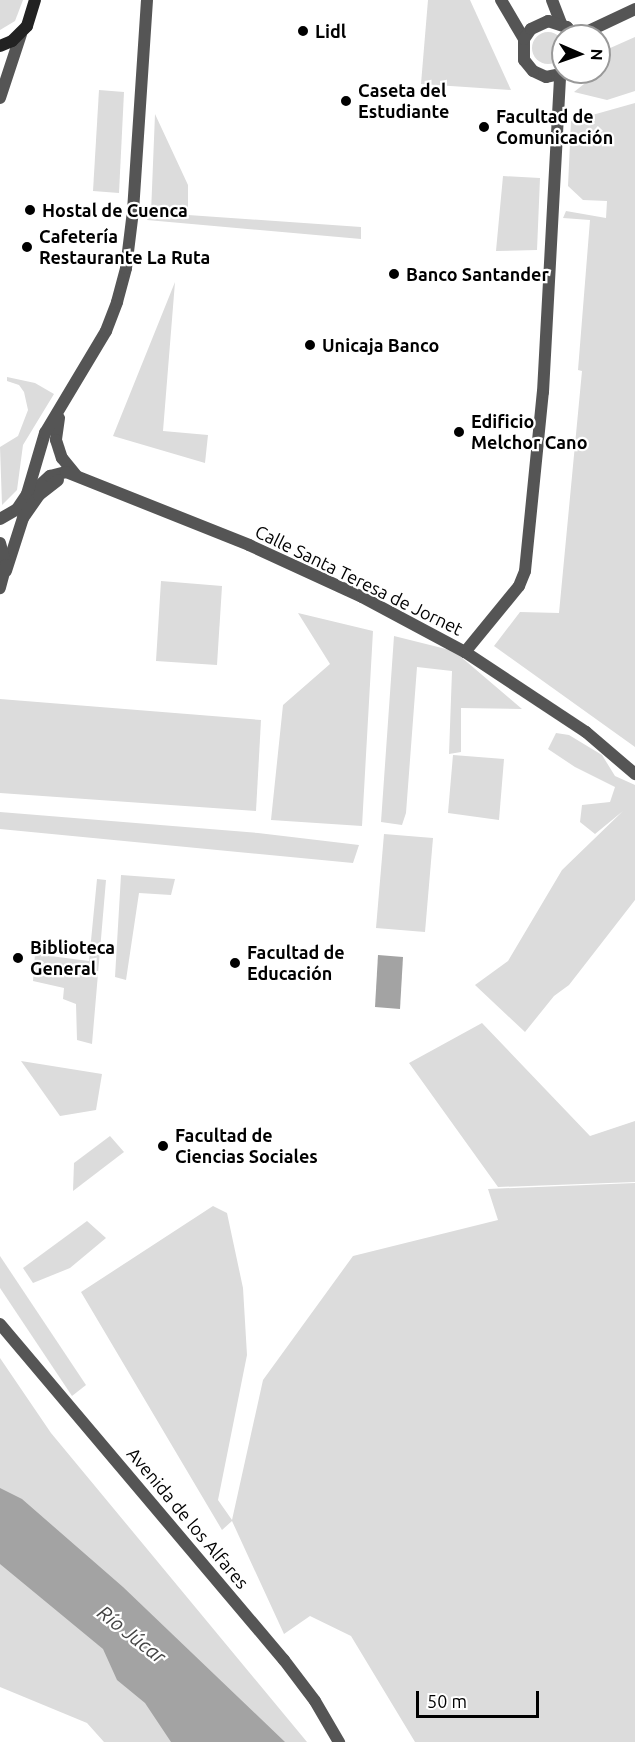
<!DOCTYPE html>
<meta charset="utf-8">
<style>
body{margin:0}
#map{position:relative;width:635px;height:1742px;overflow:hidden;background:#fff;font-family:Ubuntu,sans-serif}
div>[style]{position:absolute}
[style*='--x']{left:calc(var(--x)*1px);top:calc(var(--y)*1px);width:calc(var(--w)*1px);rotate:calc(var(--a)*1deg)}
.green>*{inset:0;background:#dcdcdc}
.round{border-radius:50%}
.water>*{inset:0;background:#a3a3a3}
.minor>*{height:12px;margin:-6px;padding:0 6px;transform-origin:6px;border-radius:6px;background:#555}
.tertiary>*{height:12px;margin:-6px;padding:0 6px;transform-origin:6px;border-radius:6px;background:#555}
.secondary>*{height:12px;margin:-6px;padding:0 6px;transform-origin:6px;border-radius:6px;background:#222}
.dots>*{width:16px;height:16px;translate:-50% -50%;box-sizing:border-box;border:3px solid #fff;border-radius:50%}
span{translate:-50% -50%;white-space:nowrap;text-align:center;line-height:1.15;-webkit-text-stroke:4.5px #fff;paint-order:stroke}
.poi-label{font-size:18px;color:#000;font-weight:700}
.left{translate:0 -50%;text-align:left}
.street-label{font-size:18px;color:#000}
.water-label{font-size:20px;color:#444;font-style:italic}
.north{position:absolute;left:551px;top:24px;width:60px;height:60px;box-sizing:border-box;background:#fff;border:2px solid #999;border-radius:50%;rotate:92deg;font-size:16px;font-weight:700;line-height:24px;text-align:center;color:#000}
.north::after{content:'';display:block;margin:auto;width:21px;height:27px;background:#000;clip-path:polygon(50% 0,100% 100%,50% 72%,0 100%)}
.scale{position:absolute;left:416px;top:1691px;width:123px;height:27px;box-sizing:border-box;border:3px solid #000;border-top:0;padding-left:8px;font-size:18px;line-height:21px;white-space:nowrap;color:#000;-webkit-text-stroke:4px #fff;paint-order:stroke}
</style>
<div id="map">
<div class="green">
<i style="clip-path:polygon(0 0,23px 0,15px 21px,0 30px)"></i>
<i style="clip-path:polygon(428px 0,470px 0,511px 90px,421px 84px)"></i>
<i class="round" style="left:532px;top:32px;width:32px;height:32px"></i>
<i style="clip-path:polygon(635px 37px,635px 91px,607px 100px,574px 92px,599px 72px,599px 53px)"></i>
<i style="clip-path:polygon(99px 90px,124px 92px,119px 193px,93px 191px)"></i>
<i style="clip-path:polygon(635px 103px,635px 747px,494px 646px,520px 612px,559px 613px,582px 371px,578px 370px,590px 220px,563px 218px,566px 211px,606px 218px,607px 201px,583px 200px,568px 186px,571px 121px)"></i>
<i style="clip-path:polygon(155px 114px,188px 185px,188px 215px,361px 227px,361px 239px,147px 220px,151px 213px)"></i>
<i style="clip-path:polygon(503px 176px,540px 178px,537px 250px,496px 251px)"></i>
<i style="clip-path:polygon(175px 282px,163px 431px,208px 435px,205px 463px,113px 436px)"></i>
<i style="clip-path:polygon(7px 377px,35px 383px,54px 394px,23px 445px,17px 490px,2px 505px,0 447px,18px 436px,28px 410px,24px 392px,19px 385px,7px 381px)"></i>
<i style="clip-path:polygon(161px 581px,222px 586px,217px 665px,156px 661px)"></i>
<i style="clip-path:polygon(298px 613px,373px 631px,362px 826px,271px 820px,283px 705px,330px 664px)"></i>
<i style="clip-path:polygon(394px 636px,454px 651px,522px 709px,461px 708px,461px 752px,449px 754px,452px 671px,417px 667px,406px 813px,402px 825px,381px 822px)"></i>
<i style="clip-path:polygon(0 699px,261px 720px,256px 811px,0 793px)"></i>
<i style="clip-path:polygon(556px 733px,569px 735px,602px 755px,615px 776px,635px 785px,635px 900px,569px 985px,554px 996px,525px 1032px,475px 985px,508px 961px,562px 870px,623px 811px,595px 834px,580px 822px,582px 805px,610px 802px,615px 787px,575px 767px,548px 749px)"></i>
<i style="clip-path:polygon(453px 755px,504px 759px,499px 820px,448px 813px)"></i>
<i style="clip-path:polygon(0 812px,258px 833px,359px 845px,353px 863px,0 829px)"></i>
<i style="clip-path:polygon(384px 834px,433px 838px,425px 932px,376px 928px)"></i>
<i style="clip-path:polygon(121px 875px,175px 879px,171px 895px,139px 893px,126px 980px,115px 977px)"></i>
<i style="clip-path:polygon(97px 879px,106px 880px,92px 1044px,77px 1040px,76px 1004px,63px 999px,64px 988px,33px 981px,35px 954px,89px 961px)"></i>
<i style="clip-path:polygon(482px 1023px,590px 1136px,635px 1121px,635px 1182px,498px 1187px,409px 1063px)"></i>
<i style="clip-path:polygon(21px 1061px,102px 1074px,96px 1110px,60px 1116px)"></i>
<i style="clip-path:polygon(110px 1136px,124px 1152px,73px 1191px,74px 1163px)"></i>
<i style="clip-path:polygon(635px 1183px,635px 1742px,415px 1742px,351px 1636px,310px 1616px,284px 1634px,232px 1521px,222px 1530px,81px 1292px,213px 1206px,227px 1213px,243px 1288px,247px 1355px,218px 1500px,232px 1520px,263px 1380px,353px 1256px,498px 1220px,488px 1189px)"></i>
<i style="clip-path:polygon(87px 1221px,106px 1238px,70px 1268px,33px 1283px,23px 1268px)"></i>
<i style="clip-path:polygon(0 1256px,86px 1385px,72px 1396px,0 1288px)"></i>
<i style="clip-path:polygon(0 1358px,51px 1433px,307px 1742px,104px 1742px,87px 1723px,0 1687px)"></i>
</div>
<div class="water">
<i style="clip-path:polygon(378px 955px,403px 957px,400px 1009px,375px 1007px)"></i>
<i style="clip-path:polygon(0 1488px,22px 1499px,123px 1587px,285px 1742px,171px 1742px,145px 1703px,117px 1680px,103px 1649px,0 1564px)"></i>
</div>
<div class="minor">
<i style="--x:501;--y:0;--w:45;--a:59.5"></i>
<i style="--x:552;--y:0;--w:26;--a:69"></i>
<i style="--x:578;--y:36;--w:63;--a:-25.3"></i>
<i style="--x:565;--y:73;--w:19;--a:168"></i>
<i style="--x:546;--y:77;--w:14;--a:-155"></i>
<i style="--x:533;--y:71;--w:14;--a:-129"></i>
<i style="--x:524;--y:60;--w:21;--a:-90"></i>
<i style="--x:524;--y:39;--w:12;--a:-55"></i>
<i style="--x:531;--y:29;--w:19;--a:-25"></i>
<i style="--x:548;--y:21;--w:20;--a:18"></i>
<i style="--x:567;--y:27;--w:11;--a:52"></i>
<i style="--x:59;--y:418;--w:22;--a:98"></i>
<i style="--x:56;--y:440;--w:19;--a:72"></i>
<i style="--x:62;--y:458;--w:22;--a:51"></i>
<i style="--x:25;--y:499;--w:34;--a:-43"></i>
<i style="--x:50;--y:476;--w:16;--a:-14"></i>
<i style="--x:66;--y:472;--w:197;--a:21.7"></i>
<i style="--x:249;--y:545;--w:124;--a:24.7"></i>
<i style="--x:362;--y:597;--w:117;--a:28.1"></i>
<i style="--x:465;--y:652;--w:145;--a:33.5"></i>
<i style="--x:586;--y:732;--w:65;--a:40.6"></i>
<i style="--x:0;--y:519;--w:20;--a:-30"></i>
<i style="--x:17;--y:509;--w:18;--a:-56"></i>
<i style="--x:27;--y:494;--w:64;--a:-73.6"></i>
<i style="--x:45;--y:433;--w:119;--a:-59.1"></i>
<i style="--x:106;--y:331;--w:31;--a:-69"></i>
<i style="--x:117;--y:302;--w:35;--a:-75"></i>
<i style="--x:126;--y:268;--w:57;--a:-83"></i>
<i style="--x:133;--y:211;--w:211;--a:-86.2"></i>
<i style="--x:6;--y:571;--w:56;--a:-72.2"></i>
<i style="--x:23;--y:518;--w:28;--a:-55"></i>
<i style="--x:39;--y:495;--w:24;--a:-38"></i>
<i style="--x:465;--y:652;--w:85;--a:-50.7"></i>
<i style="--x:519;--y:586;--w:16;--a:-68"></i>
<i style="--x:525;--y:571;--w:180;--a:-84.3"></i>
<i style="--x:543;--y:392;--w:317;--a:-86.9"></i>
</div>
<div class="tertiary">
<i style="--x:0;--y:98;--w:67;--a:-71.8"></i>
<i style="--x:0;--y:543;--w:23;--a:75"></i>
<i style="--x:6;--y:565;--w:24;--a:105"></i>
<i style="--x:0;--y:1324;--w:440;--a:49.8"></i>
<i style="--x:284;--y:1660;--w:51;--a:52.9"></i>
<i style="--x:315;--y:1701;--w:48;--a:59.7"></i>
</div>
<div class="secondary">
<i style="--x:0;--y:46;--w:13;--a:-23"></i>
<i style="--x:12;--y:41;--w:21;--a:-45"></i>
<i style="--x:27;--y:26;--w:27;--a:-73"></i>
</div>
<div class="dots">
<i style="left:303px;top:31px;background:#000"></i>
<i style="left:346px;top:101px;background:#000"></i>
<i style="left:484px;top:127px;background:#000"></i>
<i style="left:30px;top:210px;background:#000"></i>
<i style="left:27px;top:247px;background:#000"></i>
<i style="left:394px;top:274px;background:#000"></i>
<i style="left:310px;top:345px;background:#000"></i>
<i style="left:459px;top:432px;background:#000"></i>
<i style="left:18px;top:958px;background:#000"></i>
<i style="left:235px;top:963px;background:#000"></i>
<i style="left:163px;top:1146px;background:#000"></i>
</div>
<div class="poi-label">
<span class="left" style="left:315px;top:31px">Lidl</span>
<span class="left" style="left:358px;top:101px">Caseta del<br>Estudiante</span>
<span class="left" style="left:496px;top:127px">Facultad de<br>Comunicación</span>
<span class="left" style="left:42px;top:210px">Hostal de Cuenca</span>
<span class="left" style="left:39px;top:247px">Cafetería<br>Restaurante La Ruta</span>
<span class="left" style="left:406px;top:274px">Banco Santander</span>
<span class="left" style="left:322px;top:345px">Unicaja Banco</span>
<span class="left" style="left:471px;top:432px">Edificio<br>Melchor Cano</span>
<span class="left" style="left:30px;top:958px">Biblioteca<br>General</span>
<span class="left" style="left:247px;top:963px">Facultad de<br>Educación</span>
<span class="left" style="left:175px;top:1146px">Facultad de<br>Ciencias Sociales</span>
</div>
<div class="street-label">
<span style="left:359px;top:580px;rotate:26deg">Calle Santa Teresa de Jornet</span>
<span style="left:188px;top:1518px;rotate:50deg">Avenida de los Alfares</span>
</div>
<div class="water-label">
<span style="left:132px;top:1634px;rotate:38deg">Río Júcar</span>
</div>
<div class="north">N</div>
<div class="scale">50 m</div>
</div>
